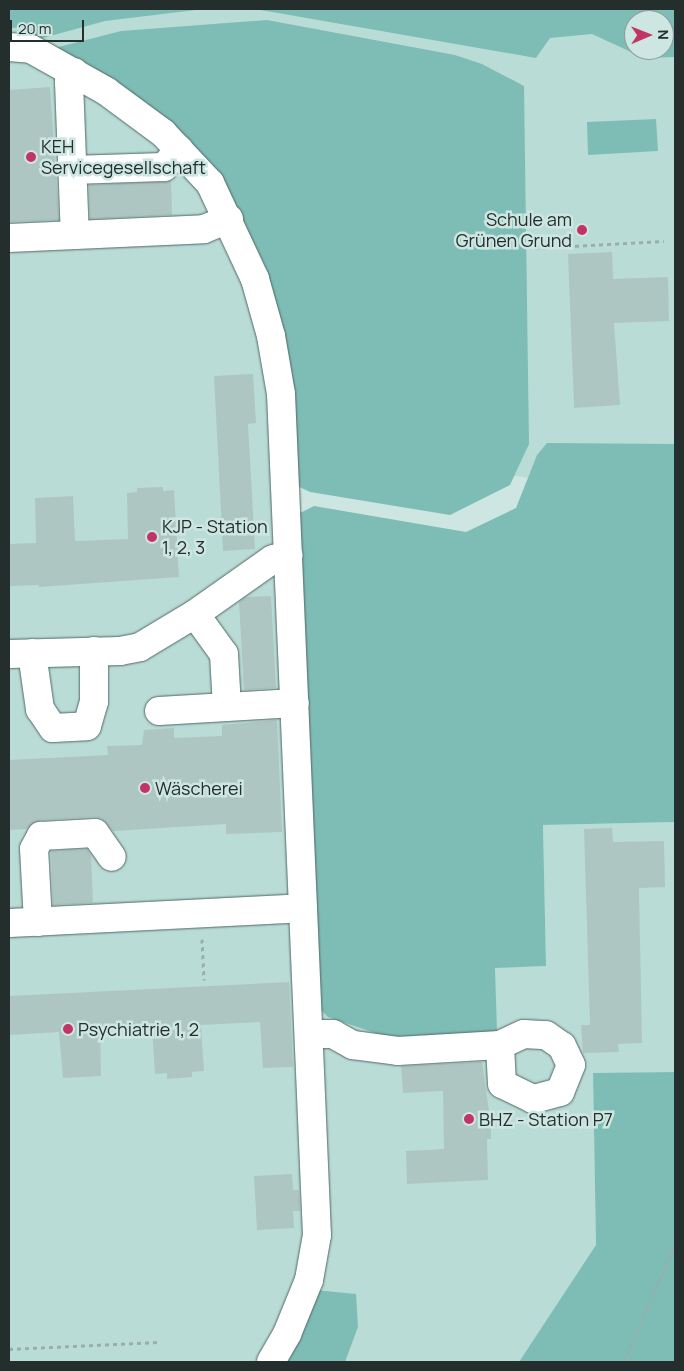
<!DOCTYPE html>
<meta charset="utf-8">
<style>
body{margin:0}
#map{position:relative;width:684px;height:1371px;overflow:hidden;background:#cde6e2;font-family:Manrope,sans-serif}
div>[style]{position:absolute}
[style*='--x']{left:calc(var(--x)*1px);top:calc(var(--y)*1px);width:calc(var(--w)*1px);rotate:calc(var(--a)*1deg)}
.built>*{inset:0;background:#badcd7}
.green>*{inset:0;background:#7ebdb5}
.building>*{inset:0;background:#aec6c2}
.path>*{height:3px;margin-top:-1.5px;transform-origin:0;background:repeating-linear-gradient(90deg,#99aeaa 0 4px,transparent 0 8px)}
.roads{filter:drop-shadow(0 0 1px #526865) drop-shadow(0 0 1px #526865)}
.minor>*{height:28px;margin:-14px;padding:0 14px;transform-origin:14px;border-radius:14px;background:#fff}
.dots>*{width:14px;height:14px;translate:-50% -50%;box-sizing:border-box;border:2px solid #cde6e2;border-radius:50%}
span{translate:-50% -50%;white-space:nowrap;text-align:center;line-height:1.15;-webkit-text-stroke:5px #cde6e2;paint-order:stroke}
.poi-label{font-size:18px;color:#242e2c}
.left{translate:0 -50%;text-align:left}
.right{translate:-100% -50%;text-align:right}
.frame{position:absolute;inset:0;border:10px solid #242e2c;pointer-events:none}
.north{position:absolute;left:624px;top:10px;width:50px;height:50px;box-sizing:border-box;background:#cde6e2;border:1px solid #899c99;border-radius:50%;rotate:89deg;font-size:14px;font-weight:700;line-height:20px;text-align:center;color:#242e2c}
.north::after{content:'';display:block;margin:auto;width:18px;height:22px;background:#c13463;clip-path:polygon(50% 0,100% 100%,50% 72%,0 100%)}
.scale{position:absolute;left:10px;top:20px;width:74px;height:22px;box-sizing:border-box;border:2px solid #242e2c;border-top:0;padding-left:6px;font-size:15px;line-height:18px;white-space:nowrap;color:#242e2c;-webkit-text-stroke:4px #cde6e2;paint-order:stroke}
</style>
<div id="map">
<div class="built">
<i style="clip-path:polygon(evenodd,9px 9px,675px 9px,675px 511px,648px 492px,464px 470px,238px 210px,267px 270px,278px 325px,318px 973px,546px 966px,543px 825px,675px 822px,675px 1072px,593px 1074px,596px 1245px,587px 1362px,9px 1362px,9px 9px,634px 20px,664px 20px,664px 50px,634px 50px,634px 20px)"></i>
</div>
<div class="green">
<i style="clip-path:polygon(9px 9px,204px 9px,105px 21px,32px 41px,9px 38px,38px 27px,9px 28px)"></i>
<i style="clip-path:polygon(evenodd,255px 9px,675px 9px,675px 57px,644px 58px,592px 34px,550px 38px,536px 58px,255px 9px,634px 20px,664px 20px,664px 50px,634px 50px,634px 20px)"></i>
<i style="clip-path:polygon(267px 20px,455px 55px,482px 64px,524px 86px,529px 444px,510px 485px,450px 515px,310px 492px,293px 484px,278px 325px,267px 270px,238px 210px,43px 51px,121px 31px)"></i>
<i style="clip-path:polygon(656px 119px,658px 151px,588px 155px,587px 122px)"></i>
<i style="clip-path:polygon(547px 443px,675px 444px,675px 822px,543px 825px,546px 966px,495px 968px,497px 1032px,387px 1037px,328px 1017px,319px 1008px,294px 516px,314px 506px,466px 532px,516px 508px,537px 455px)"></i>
<i style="clip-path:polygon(675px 1072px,675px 1362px,519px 1362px,596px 1245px,593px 1073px)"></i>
<i style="clip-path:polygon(315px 1290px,356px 1294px,358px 1327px,345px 1362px,283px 1362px)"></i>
</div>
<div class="building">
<i style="clip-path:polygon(50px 87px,59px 220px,9px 222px,9px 90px)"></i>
<i style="clip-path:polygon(171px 181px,172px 215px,90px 219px,89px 185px)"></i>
<i style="clip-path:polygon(612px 252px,613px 279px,668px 277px,669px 321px,614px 323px,620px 405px,574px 408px,568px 254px)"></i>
<i style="clip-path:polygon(253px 374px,256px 423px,248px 424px,255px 549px,223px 551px,214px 376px)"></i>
<i style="clip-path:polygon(163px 487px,163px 491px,174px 490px,179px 577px,39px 587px,39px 585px,9px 586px,9px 544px,36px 543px,35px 498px,73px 496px,75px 541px,128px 539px,127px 493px,137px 492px,137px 488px)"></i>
<i style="clip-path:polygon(271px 596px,276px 688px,244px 690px,239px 602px,246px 597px)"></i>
<i style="clip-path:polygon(277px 720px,282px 832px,226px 834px,226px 824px,113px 831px,102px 819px,94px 817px,40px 820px,27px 829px,9px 830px,9px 760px,108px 755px,107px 746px,142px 745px,144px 730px,174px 728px,174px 738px,222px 736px,222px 725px)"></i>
<i style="clip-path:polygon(612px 828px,613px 842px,664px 841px,665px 887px,639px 888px,642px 1043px,618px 1044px,619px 1052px,583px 1053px,581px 1025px,590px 1025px,584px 829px)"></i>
<i style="clip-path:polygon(87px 849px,91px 855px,93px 903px,53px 905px,51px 851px)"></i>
<i style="clip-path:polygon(289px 982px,293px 1067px,263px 1068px,260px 1022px,201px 1025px,204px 1071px,192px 1072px,192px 1077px,167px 1079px,167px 1073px,155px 1074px,152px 1027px,100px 1030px,101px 1076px,63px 1078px,59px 1032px,9px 1035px,9px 996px)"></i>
<i style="clip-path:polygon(482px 1062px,491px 1125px,491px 1139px,487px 1139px,488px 1180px,407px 1184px,406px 1151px,444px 1149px,443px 1091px,403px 1093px,401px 1066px)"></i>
<i style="clip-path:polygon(292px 1174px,293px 1190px,299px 1190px,300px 1211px,293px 1211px,294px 1228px,257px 1230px,254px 1176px)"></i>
</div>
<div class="path">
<i style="--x:535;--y:248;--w:129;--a:-3.1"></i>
<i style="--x:202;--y:939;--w:41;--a:87.2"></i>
<i style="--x:9;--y:1349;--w:150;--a:-2.7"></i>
<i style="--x:624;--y:1362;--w:129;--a:-66.6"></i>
</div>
<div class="roads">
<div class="minor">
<i style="--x:9;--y:47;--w:22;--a:5"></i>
<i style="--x:31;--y:49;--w:86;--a:29.2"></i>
<i style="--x:106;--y:91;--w:71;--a:36.4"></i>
<i style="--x:163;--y:133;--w:69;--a:46.8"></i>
<i style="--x:210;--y:183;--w:106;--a:64.9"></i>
<i style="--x:255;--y:279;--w:59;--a:74.3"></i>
<i style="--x:271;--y:336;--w:59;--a:80.2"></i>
<i style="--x:281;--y:394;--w:842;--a:87.55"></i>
<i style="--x:317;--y:1235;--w:46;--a:100.1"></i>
<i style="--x:309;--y:1280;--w:58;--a:112.2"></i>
<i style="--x:287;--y:1334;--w:32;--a:120"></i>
<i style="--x:74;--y:72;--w:11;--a:117"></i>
<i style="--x:69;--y:82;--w:153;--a:87.8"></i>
<i style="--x:72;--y:170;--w:92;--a:-1.9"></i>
<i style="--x:164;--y:167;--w:23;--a:-49"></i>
<i style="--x:9;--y:238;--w:195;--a:-2.6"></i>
<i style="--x:204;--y:229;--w:27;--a:-22"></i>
<i style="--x:195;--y:614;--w:49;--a:54.1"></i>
<i style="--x:224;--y:654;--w:53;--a:86.8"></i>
<i style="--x:32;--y:653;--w:57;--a:81.9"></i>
<i style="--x:40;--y:709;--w:23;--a:56"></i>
<i style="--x:53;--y:728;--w:34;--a:-3"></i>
<i style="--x:87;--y:726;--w:25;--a:-74"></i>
<i style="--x:94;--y:702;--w:51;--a:-90"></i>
<i style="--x:9;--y:654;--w:111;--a:-1.5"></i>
<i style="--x:120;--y:651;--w:20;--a:-11"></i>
<i style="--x:140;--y:647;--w:64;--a:-31"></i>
<i style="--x:195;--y:614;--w:95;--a:-35.2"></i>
<i style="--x:273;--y:559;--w:16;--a:-14"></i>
<i style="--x:159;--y:711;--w:136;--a:-3.4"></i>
<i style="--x:38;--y:922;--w:73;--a:-93.1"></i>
<i style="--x:34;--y:849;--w:15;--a:-62"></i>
<i style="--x:41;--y:836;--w:54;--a:-3.2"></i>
<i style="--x:95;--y:833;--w:29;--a:55"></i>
<i style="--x:9;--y:923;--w:294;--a:-2.9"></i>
<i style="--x:311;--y:1034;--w:22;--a:0"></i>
<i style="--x:333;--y:1034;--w:23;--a:29"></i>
<i style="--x:353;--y:1045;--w:45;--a:7.6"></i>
<i style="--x:398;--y:1051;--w:102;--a:-3.4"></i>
<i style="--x:500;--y:1045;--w:26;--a:-25"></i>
<i style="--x:524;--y:1034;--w:22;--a:3"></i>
<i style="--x:546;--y:1035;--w:19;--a:35"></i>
<i style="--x:562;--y:1046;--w:21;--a:65"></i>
<i style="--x:571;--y:1065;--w:29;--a:112"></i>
<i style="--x:560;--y:1092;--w:28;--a:165"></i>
<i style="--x:533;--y:1099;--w:34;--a:-154"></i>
<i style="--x:502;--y:1084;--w:39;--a:-93"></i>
</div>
</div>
<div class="dots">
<i style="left:31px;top:157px;background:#c13463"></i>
<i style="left:582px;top:230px;background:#c13463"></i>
<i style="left:152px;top:537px;background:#c13463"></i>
<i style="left:145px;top:788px;background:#c13463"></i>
<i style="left:68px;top:1029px;background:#c13463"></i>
<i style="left:469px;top:1119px;background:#c13463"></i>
</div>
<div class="poi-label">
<span class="left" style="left:41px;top:157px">KEH<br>Servicegesellschaft</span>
<span class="right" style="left:572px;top:230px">Schule am<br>Grünen Grund</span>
<span class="left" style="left:162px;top:537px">KJP - Station<br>1, 2, 3</span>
<span class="left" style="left:155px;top:788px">Wäscherei</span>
<span class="left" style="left:78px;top:1029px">Psychiatrie 1, 2</span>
<span class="left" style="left:479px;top:1119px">BHZ - Station P7</span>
</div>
<div class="frame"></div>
<div class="north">N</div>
<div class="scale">20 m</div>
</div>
